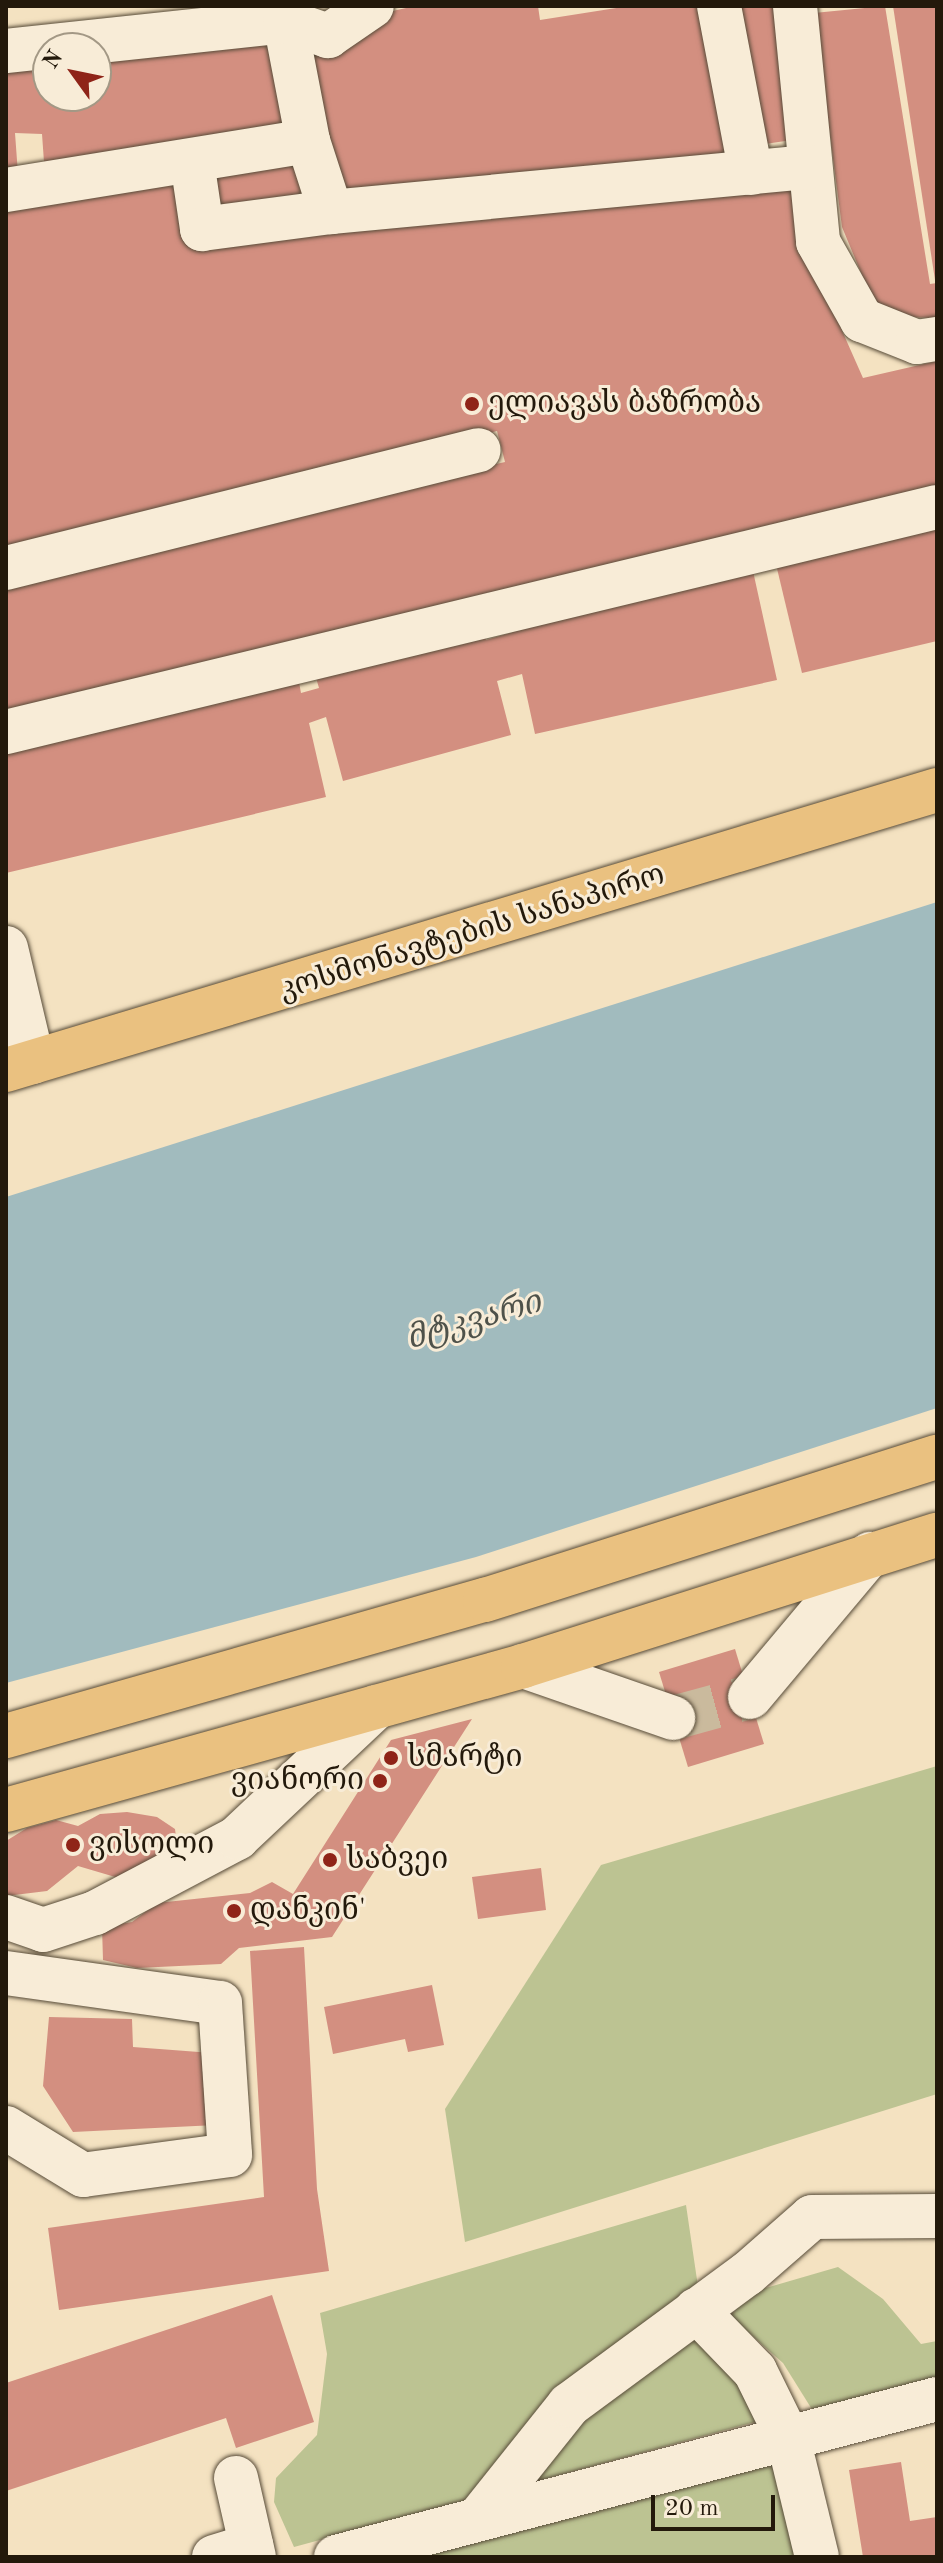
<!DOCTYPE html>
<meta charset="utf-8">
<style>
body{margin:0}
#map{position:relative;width:943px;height:2563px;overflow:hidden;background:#f4e2c1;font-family:"Old Standard TT","Noto Serif Georgian",serif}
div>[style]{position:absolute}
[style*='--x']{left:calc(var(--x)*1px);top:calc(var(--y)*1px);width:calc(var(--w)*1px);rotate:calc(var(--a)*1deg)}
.green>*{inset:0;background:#bcc392}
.water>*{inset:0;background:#a1bbbe}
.building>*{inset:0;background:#d38f80}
.minor-tunnel>*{height:44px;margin-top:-22px;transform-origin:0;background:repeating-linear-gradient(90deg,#caba9d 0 44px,transparent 0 66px)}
.roads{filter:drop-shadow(0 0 2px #574b38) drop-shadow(0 0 2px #574b38)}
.minor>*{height:44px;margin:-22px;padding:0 22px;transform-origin:22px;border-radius:22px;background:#f8ecd7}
.major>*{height:44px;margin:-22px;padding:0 22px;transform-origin:22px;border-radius:22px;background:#eac180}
.highway>*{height:44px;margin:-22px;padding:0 22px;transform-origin:22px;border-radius:22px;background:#eac180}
.dots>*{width:22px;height:22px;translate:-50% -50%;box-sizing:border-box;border:4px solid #f8ecd7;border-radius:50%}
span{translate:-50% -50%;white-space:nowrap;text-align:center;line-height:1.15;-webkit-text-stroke:6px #f8ecd7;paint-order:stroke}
.poi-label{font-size:30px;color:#23190b}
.left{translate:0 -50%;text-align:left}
.right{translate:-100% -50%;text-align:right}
.street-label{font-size:30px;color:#23190b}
.water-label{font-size:32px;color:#4f524a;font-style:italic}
.frame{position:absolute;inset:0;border:8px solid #23190b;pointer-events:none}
.north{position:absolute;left:32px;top:32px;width:80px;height:80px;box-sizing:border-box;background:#f8ecd7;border:2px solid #a39885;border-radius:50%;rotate:303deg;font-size:22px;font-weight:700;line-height:32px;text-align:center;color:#23190b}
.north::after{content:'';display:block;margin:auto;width:28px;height:36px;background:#8f2418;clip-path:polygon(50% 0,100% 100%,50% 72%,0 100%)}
.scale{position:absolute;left:651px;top:2495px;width:124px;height:36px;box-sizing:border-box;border:4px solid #23190b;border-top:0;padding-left:10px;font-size:24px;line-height:28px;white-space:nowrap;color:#23190b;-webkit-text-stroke:6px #f8ecd7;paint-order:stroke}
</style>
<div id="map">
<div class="green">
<i style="clip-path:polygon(937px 1766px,937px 2094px,465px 2242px,445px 2109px,601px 1865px)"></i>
<i style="clip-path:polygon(686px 2205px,706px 2341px,766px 2419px,294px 2547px,274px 2502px,276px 2478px,317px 2435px,327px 2354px,320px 2313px)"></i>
<i style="clip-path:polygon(838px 2267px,883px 2299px,921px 2344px,937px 2341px,937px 2385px,818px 2419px,783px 2363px,730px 2316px,752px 2292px)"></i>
<i style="clip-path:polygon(775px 2461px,799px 2557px,404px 2557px)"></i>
</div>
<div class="water">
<i style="clip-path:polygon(937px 902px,937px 1408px,476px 1557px,6px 1683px,6px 1197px)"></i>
</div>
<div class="building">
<i style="clip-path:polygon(415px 6px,538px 6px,540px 20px,629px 6px,712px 6px,745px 160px,336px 200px,294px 33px)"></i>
<i style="clip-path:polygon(737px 6px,779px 6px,792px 140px,765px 144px)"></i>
<i style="clip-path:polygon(885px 6px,930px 284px,937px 283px,937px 317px,933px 318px,879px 316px,842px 227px,814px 13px)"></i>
<i style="clip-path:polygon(893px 6px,937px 6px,937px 280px,935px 280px)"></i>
<i style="clip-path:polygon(279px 37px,288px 138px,44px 162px,42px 134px,15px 133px,18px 174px,6px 177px,6px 67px,48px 62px,48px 96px,96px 96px,96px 57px)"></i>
<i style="clip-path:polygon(311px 156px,318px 201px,204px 217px,197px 172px)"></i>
<i style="clip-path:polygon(187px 167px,194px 231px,794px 177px,805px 247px,863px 378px,937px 361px,937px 497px,6px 722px,6px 578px,505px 462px,497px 431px,6px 555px,6px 201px)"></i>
<i style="clip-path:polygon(937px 516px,937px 641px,802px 673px,774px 556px)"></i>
<i style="clip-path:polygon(751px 562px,777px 680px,535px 734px,522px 674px,497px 681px,511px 735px,343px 781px,326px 717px,309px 723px,326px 797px,6px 873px,6px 740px,297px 671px,301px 693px,319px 688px,314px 671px,482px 625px,486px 640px,513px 632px,509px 617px)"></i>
<i style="clip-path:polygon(735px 1649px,764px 1744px,688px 1767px,659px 1672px)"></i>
<i style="clip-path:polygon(472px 1719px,332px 1937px,239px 1948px,221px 1964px,137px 1968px,103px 1960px,102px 1927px,132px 1922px,157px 1903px,250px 1893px,272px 1882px,293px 1894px,391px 1740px)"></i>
<i style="clip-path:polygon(127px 1812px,157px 1817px,175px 1829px,178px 1852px,122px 1879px,78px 1866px,47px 1891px,6px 1896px,6px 1841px,27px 1828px,56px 1820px,78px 1826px,100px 1814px)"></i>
<i style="clip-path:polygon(541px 1868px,546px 1910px,478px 1919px,472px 1877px)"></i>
<i style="clip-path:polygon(304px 1947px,317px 2189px,329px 2271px,59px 2310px,48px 2228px,264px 2197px,250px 1951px)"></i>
<i style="clip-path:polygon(432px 1985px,444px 2045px,408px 2052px,405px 2039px,333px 2054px,324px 2007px)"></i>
<i style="clip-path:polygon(49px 2017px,132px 2019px,133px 2047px,212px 2053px,216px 2125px,73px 2132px,43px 2086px)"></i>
<i style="clip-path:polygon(272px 2295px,314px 2422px,236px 2448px,226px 2418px,6px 2491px,6px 2383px)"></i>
<i style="clip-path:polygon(901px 2462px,910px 2521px,937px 2517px,937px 2557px,863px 2557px,849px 2470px)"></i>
</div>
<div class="minor-tunnel">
<i style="--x:673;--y:1718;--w:80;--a:-15.3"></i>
</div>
<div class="roads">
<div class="minor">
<i style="--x:282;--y:6;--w:137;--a:79.1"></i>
<i style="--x:308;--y:141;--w:75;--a:72.1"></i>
<i style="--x:719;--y:6;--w:170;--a:79.2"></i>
<i style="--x:795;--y:6;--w:237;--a:84.4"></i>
<i style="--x:818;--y:242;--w:90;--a:60.6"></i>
<i style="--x:862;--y:320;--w:59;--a:21.8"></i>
<i style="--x:917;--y:342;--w:20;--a:-9"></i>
<i style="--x:6;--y:51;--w:281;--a:-6.1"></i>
<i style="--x:285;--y:21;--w:46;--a:19.2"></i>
<i style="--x:328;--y:36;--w:53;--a:-34.3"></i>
<i style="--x:192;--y:161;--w:69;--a:81.6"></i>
<i style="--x:202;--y:229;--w:130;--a:-7.5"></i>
<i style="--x:331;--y:212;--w:480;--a:-5.4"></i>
<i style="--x:6;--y:190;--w:306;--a:-9.2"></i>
<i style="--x:6;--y:568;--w:487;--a:-14"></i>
<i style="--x:6;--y:732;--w:958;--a:-13.59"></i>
<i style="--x:6;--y:948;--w:117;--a:76.7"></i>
<i style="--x:523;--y:1666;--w:159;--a:19.1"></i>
<i style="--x:750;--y:1697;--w:187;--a:-50"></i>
<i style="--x:6;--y:1917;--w:39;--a:19"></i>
<i style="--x:43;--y:1930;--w:55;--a:-18.1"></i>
<i style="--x:95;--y:1913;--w:161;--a:-27.8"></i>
<i style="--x:237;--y:1838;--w:191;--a:-43.3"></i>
<i style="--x:6;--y:1973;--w:216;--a:8"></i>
<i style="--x:220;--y:2003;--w:152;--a:86.2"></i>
<i style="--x:230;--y:2155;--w:148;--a:172.3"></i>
<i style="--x:83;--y:2175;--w:90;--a:-148.6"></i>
<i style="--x:696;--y:2310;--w:85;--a:46"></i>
<i style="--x:755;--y:2371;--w:75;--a:63.8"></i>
<i style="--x:788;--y:2438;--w:122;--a:76.3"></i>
<i style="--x:236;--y:2478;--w:81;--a:77.2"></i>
<i style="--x:478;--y:2519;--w:146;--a:-51.4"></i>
<i style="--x:569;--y:2405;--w:221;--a:-36.4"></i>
<i style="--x:747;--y:2274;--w:86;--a:-41.2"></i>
<i style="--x:812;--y:2217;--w:125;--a:-0.5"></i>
<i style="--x:214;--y:2557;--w:39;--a:-17"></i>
<i style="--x:336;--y:2557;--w:621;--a:-14.73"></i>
</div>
<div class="major">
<i style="--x:6;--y:1070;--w:972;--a:-16.74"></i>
</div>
<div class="highway">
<i style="--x:6;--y:1736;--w:498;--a:-15.9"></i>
<i style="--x:485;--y:1600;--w:474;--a:-17.6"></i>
<i style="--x:6;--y:1810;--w:537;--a:-15.56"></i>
<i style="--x:523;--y:1666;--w:434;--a:-17.6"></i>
</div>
</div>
<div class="dots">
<i style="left:472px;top:404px;background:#8f2418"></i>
<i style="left:391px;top:1758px;background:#8f2418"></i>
<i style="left:380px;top:1781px;background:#8f2418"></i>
<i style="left:73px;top:1845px;background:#8f2418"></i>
<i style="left:330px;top:1860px;background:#8f2418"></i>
<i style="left:234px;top:1911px;background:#8f2418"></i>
</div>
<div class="poi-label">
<span class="left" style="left:488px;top:404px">ელიავას ბაზრობა</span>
<span class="left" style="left:407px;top:1758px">სმარტი</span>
<span class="right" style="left:364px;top:1781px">ვიანორი</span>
<span class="left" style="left:89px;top:1845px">ვისოლი</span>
<span class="left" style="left:346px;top:1860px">საბვეი</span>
<span class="left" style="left:250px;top:1911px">დანკინ'</span>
</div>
<div class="street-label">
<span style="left:472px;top:933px;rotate:-17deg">კოსმონავტების სანაპირო</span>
</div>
<div class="water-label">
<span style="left:474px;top:1322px;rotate:-16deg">მტკვარი</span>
</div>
<div class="frame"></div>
<div class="north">N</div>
<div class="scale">20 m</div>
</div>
